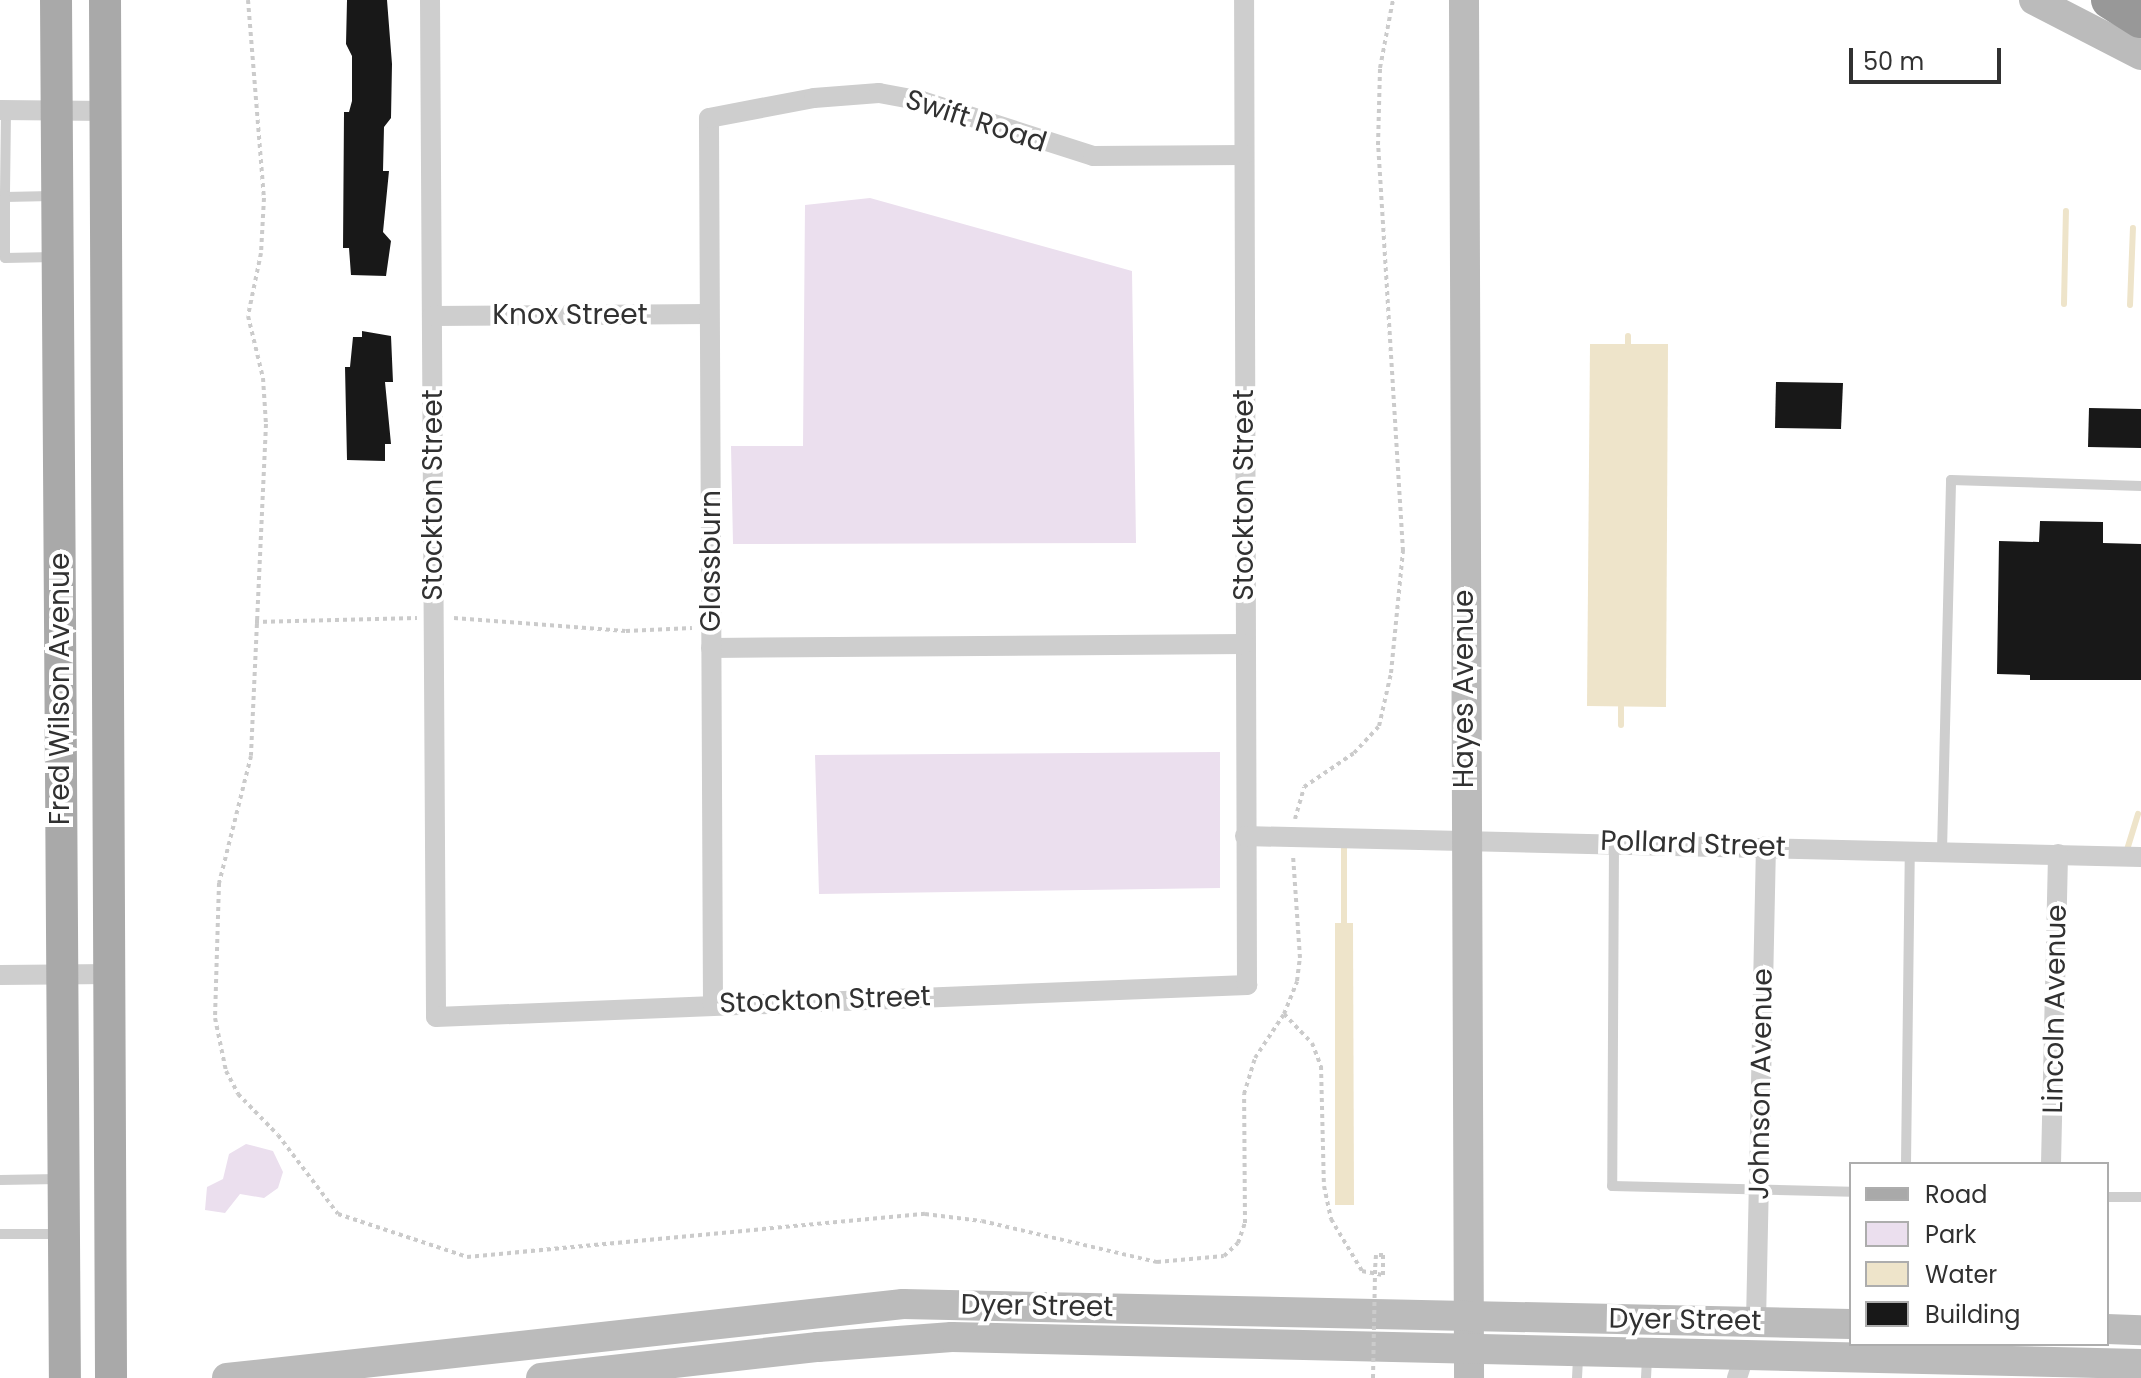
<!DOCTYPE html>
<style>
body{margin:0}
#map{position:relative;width:2141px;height:1378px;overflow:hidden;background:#fff;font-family:Poppins,sans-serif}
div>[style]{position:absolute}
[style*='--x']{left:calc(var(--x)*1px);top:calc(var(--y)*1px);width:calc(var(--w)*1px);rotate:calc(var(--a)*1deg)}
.green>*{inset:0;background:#ebdfee}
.water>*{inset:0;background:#eee4ca}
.stream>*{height:6px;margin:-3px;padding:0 3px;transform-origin:3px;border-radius:3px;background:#eee4ca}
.building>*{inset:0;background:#181818}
.path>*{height:4px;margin-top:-2px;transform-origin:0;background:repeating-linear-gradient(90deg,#cbcbcb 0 4px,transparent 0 8px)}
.lane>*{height:10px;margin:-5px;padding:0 5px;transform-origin:5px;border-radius:5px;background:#cecece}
.street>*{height:20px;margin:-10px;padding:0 10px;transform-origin:10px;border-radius:10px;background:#cecece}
.secondary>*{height:30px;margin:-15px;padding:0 15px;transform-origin:15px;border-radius:15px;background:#bbb}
.primary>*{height:32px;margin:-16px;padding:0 16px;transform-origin:16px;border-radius:16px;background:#a9a9a9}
.highway>*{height:38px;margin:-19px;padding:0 19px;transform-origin:19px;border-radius:19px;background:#989898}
.path-bridge>*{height:4px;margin-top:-2px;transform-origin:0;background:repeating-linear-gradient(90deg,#cbcbcb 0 4px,transparent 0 8px)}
span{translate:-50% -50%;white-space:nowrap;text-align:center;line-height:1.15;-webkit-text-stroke:8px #fff;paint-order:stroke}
.street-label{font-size:28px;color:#313131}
.legend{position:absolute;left:1849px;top:1162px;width:260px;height:184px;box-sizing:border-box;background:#fff;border:2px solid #adadad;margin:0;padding:10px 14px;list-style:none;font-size:24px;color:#313131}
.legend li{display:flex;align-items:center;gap:16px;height:40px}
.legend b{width:40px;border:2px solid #adadad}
.scale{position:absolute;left:1849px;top:48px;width:152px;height:36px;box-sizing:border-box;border:4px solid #313131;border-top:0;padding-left:10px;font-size:24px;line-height:28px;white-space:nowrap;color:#313131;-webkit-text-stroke:6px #fff;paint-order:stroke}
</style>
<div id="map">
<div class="green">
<i style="clip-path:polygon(870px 198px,1132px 271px,1136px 543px,733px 544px,731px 446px,803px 446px,805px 205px)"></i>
<i style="clip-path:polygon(1220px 752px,1220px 888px,819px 894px,815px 755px)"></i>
<i style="clip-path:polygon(246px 1144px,273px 1151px,283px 1172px,278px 1188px,264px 1198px,240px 1194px,225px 1213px,205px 1210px,207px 1187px,223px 1179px,229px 1154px)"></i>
</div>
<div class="water">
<i style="clip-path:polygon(1590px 344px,1668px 344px,1666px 707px,1587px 706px)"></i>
<i style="clip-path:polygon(1335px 923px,1353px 923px,1354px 1205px,1335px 1205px)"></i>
</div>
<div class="stream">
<i style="--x:2064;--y:304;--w:93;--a:-88.8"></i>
<i style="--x:2130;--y:305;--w:77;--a:-87.8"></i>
<i style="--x:1628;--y:344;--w:8;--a:-90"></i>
<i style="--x:1621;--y:707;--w:18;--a:90"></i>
<i style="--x:2126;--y:853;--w:41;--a:-72.9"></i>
<i style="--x:1344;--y:923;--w:79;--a:-90"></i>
</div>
<div class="building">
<i style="clip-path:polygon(347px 0,387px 0,392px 64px,391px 118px,384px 127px,383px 171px,389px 171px,383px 232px,391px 241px,386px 276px,351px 275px,349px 248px,343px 248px,344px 112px,349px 112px,352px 101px,352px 56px,346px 44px)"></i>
<i style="clip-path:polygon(362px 331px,391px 336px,393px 382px,385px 382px,391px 444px,385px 444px,385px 461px,347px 460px,345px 367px,350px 367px,353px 337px,362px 337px)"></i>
<i style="clip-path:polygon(1776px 382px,1843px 383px,1841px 429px,1775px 428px)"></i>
<i style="clip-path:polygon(2089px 408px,2141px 409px,2141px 448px,2088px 447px)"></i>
<i style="clip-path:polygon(2040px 521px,2103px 522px,2103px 543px,2141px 544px,2141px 680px,2030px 680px,2030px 675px,1997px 674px,1999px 541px,2039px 542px)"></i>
</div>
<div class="path">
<i style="--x:248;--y:0;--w:199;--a:85.4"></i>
<i style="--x:264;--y:198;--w:55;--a:93.1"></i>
<i style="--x:261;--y:253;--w:64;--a:101.7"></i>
<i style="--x:248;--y:316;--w:64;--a:76.4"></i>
<i style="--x:263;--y:378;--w:46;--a:86.3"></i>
<i style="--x:266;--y:424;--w:332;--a:92.6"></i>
<i style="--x:251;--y:756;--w:131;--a:104.1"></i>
<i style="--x:219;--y:883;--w:135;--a:91.7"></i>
<i style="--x:215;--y:1018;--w:54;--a:78.3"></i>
<i style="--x:226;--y:1071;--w:26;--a:62"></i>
<i style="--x:238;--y:1094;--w:57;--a:45.7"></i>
<i style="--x:278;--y:1135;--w:99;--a:52.8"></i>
<i style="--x:338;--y:1214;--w:136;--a:18.4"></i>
<i style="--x:467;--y:1257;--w:460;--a:-5.4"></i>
<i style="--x:925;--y:1214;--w:57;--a:7"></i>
<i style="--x:982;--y:1221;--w:180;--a:13.2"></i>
<i style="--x:1157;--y:1262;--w:67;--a:-5.1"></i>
<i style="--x:1224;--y:1256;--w:19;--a:-43"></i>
<i style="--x:1238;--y:1243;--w:21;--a:-71"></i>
<i style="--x:1245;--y:1223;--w:129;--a:-90.4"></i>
<i style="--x:1244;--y:1094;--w:38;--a:-73"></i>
<i style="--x:1255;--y:1058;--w:53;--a:-56.6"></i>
<i style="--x:1284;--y:1014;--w:35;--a:-68"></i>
<i style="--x:1297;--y:981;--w:23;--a:-83"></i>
<i style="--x:1300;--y:958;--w:103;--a:-93.9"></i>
<i style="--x:454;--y:618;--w:172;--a:4.3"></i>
<i style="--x:626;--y:631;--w:66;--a:-2.6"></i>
<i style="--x:255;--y:622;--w:162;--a:-1.4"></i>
<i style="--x:1295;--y:819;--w:33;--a:-74"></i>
<i style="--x:1304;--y:787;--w:60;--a:-34.2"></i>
<i style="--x:1354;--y:753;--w:37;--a:-47"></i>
<i style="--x:1379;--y:726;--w:54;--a:-77.2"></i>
<i style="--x:1391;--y:673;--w:123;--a:-84.4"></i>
<i style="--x:1403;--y:551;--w:407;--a:-93.5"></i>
<i style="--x:1378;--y:145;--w:77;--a:-88.5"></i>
<i style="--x:1380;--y:68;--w:69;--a:-79.2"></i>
<i style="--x:1284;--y:1014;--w:40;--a:46"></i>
<i style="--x:1312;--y:1043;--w:25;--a:69"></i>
<i style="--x:1321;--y:1066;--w:120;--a:88.6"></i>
<i style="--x:1324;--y:1186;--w:34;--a:78"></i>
<i style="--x:1331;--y:1219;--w:61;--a:59.2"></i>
<i style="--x:1362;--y:1271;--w:21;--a:11"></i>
<i style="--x:1383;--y:1275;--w:20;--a:-90"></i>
<i style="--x:1383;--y:1255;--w:7;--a:180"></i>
<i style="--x:1376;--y:1255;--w:15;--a:94"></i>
</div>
<div class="lane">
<i style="--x:6;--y:111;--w:86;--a:90.7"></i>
<i style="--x:5;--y:197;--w:47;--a:-1.2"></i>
<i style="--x:5;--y:197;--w:61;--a:90"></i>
<i style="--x:5;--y:258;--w:49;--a:-1.2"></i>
<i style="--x:1614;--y:843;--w:343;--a:90.3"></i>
<i style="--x:1612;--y:1186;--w:239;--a:1.4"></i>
<i style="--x:1942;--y:851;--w:371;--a:-88.6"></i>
<i style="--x:1951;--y:480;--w:190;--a:1.8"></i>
<i style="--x:1906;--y:1164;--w:314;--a:-89.3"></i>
<i style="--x:0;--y:1180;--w:59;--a:-1"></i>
<i style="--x:2107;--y:1197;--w:34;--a:0"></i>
<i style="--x:0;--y:1234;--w:60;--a:0"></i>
<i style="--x:1577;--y:1378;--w:22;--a:-87"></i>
<i style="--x:1646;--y:1378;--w:21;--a:-87"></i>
</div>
<div class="street">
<i style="--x:430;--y:0;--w:1017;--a:89.66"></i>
<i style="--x:436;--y:1017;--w:812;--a:-2.26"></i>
<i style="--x:1247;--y:985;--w:985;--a:-90.17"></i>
<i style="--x:0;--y:110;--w:108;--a:0.5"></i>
<i style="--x:432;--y:316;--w:277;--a:-0.4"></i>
<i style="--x:711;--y:648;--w:533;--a:-0.43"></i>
<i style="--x:1245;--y:836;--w:896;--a:1.34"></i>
<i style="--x:0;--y:975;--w:111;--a:-0.5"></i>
<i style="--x:713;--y:1005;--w:887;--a:-90.26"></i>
<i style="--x:709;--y:118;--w:107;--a:-10.8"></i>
<i style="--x:814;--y:98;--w:65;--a:-4.4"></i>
<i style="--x:879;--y:93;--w:44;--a:10.5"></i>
<i style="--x:922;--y:101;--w:180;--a:17.8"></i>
<i style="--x:1093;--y:156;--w:151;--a:-0.4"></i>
<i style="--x:2051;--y:1164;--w:310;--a:-88.7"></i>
<i style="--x:1756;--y:1322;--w:476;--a:-88.8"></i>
<i style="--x:1737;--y:1378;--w:26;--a:-72"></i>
</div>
<div class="secondary">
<i style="--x:1464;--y:0;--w:1378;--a:89.79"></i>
<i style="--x:2034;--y:0;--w:120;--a:27.2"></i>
<i style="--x:2107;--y:1329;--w:34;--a:2"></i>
<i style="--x:227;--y:1378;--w:680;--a:-6.25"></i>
<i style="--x:903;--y:1304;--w:948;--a:1.21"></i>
<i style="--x:541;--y:1378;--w:279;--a:-6.4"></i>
<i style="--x:818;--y:1347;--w:134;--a:-4.3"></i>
<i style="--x:952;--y:1337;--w:1189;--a:1.3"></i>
</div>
<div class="primary">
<i style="--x:56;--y:0;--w:1378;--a:89.63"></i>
<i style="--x:105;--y:0;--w:1378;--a:89.75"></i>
</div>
<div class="highway">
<i style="--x:2110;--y:0;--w:36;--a:32"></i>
</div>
<div class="path-bridge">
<i style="--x:1373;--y:1378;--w:108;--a:-88.9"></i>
</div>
<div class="street-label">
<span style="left:976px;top:121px;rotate:18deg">Swift Road</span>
<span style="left:570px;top:315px">Knox Street</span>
<span style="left:433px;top:495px;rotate:-90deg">Stockton Street</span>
<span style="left:1244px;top:495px;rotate:-90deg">Stockton Street</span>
<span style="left:711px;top:561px;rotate:-90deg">Glassburn</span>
<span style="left:60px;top:689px;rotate:-90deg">Fred Wilson Avenue</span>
<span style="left:1464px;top:689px;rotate:-90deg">Hayes Avenue</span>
<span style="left:1693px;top:844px;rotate:2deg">Pollard Street</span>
<span style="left:825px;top:1000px;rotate:-2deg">Stockton Street</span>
<span style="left:2055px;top:1009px;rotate:-89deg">Lincoln Avenue</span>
<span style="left:1761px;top:1084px;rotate:-89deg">Johnson Avenue</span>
<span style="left:1037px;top:1306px;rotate:1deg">Dyer Street</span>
<span style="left:1685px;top:1320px;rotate:1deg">Dyer Street</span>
</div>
<ul class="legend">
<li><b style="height:10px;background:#a9a9a9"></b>Road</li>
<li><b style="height:22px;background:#ebdfee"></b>Park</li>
<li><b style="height:22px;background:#eee4ca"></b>Water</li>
<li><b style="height:22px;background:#181818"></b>Building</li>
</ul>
<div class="scale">50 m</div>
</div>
